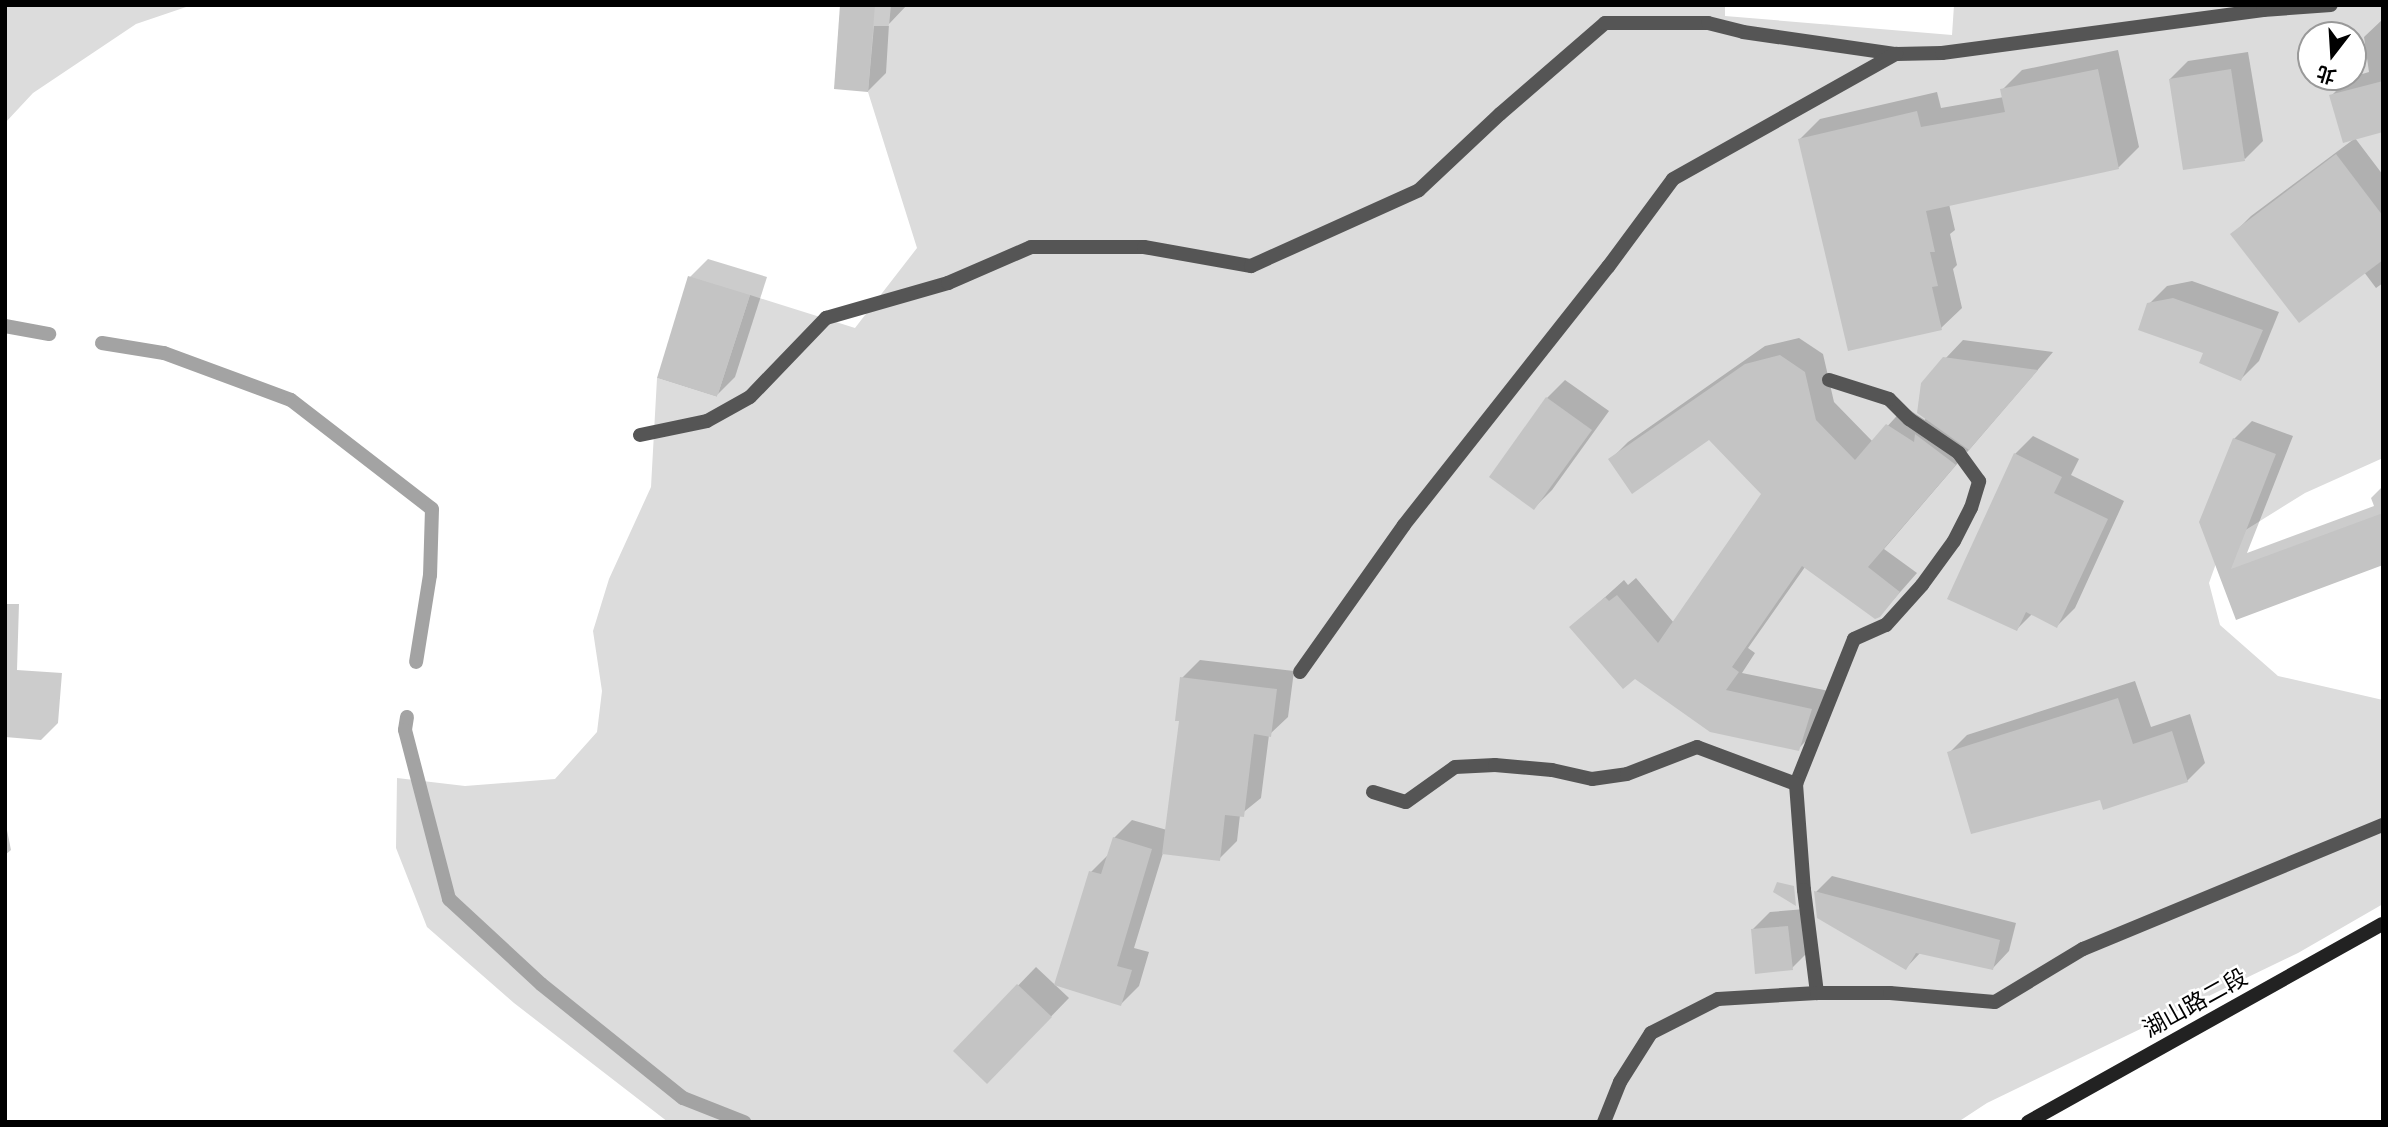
<!DOCTYPE html>
<meta charset="utf-8">
<style>
body{margin:0}
#map{position:relative;width:2388px;height:1127px;overflow:hidden;background:#fff;font-family:"Space Grotesk","Noto Sans TC",sans-serif}
div>[style]{position:absolute}
[style*='--x']{left:calc(var(--x)*1px);top:calc(var(--y)*1px);width:calc(var(--w)*1px);rotate:calc(var(--a)*1deg)}
.green>*{inset:0;background:#dcdcdc}
.shadow>*{inset:0;background:#0003}
.stream>*{height:14px;margin:-7px;padding:0 7px;transform-origin:7px;border-radius:7px;background:#a3a3a3}
.building>*{inset:0;background:#c4c4c4}
.street>*{height:14px;margin:-7px;padding:0 7px;transform-origin:7px;border-radius:7px;background:#555}
.secondary>*{height:14px;margin:-7px;padding:0 7px;transform-origin:7px;border-radius:7px;background:#222}
span{translate:-50% -50%;white-space:nowrap;text-align:center;line-height:1.15;-webkit-text-stroke:5px #fff;paint-order:stroke}
.street-label{font-size:23px;color:#000}
.frame{position:absolute;inset:0;border:7px solid #000;pointer-events:none}
.north{position:absolute;left:2297px;top:21px;width:70px;height:70px;box-sizing:border-box;background:#fff;border:2px solid #999;border-radius:50%;rotate:197deg;font-size:19px;font-weight:700;line-height:28px;text-align:center;color:#000}
.north::after{content:'';display:block;margin:auto;width:24px;height:32px;background:#000;clip-path:polygon(50% 0,100% 100%,50% 72%,0 100%)}
</style>
<div id="map">
<div class="green">
<i style="clip-path:polygon(5px 5px,192px 5px,136px 24px,33px 93px,5px 123px)"></i>
<i style="clip-path:polygon(evenodd,891px 5px,1725px 5px,1725px 16px,1952px 35px,1954px 5px,2383px 5px,2383px 458px,2305px 493px,2223px 544px,2209px 583px,2220px 625px,2278px 676px,2383px 700px,2383px 904px,2298px 953px,1987px 1103px,1958px 1122px,668px 1122px,514px 1003px,427px 927px,396px 848px,397px 778px,465px 786px,555px 779px,597px 732px,602px 691px,593px 631px,609px 579px,651px 487px,657px 378px,717px 397px,750px 295px,855px 328px,917px 248px,868px 92px,874px 26px,889px 26px,891px 5px,2311px 35px,2353px 35px,2353px 77px,2311px 77px,2311px 35px)"></i>
</div>
<div class="shadow">
<i style="clip-path:polygon(841px 5px,907px 5px,889px 24px,886px 73px,868px 91px)"></i>
<i style="clip-path:polygon(2383px 19px,2383px 131px,2355px 138px,2383px 175px,2383px 283px,2376px 288px,2364px 272px,2233px 234px,2251px 216px,2354px 139px,2331px 96px,2349px 78px,2369px 72px,2364px 37px)"></i>
<i style="clip-path:polygon(2118px 50px,2139px 147px,2119px 167px,1949px 204px,1955px 230px,1950px 234px,1957px 265px,1953px 269px,1962px 308px,1941px 328px,1800px 139px,1820px 119px,1937px 92px,1941px 108px,2004px 97px,2002px 90px,2022px 70px)"></i>
<i style="clip-path:polygon(2248px 52px,2263px 141px,2245px 159px,2170px 79px,2188px 61px)"></i>
<i style="clip-path:polygon(708px 259px,767px 277px,735px 377px,717px 395px,690px 277px)"></i>
<i style="clip-path:polygon(2192px 281px,2279px 312px,2259px 361px,2241px 379px,2149px 304px,2167px 286px)"></i>
<i style="clip-path:polygon(1799px 338px,1823px 354px,1834px 402px,1873px 442px,1905px 407px,1925px 420px,1945px 359px,1963px 340px,2053px 352px,1884px 549px,1917px 573px,1879px 616px,1805px 567px,1748px 648px,1755px 653px,1742px 673px,1829px 691px,1816px 731px,1798px 749px,1572px 627px,1624px 580px,1628px 585px,1636px 578px,1674px 623px,1764px 494px,1709px 437px,1610px 460px,1628px 442px,1765px 346px)"></i>
<i style="clip-path:polygon(1565px 380px,1609px 411px,1552px 490px,1534px 508px,1491px 477px,1547px 398px)"></i>
<i style="clip-path:polygon(2252px 421px,2293px 436px,2247px 553px,2374px 506px,2371px 498px,2383px 486px,2383px 558px,2237px 618px,2201px 522px,2234px 439px)"></i>
<i style="clip-path:polygon(2033px 436px,2079px 459px,2071px 475px,2124px 501px,2075px 608px,2057px 626px,2032px 614px,2017px 629px,2015px 454px)"></i>
<i style="clip-path:polygon(5px 604px,19px 604px,17px 670px,62px 673px,58px 723px,41px 740px,5px 737px)"></i>
<i style="clip-path:polygon(1200px 660px,1294px 671px,1288px 717px,1269px 735px,1261px 798px,1240px 815px,1237px 841px,1219px 859px,1163px 853px,1134px 948px,1149px 952px,1139px 986px,1121px 1004px,1091px 872px,1110px 853px,1114px 838px,1132px 820px,1167px 830px,1181px 719px,1182px 678px)"></i>
<i style="clip-path:polygon(2135px 681px,2151px 727px,2190px 714px,2205px 763px,2187px 781px,2101px 797px,1949px 753px,1967px 735px)"></i>
<i style="clip-path:polygon(5px 820px,11px 850px,5px 855px)"></i>
<i style="clip-path:polygon(1832px 876px,2016px 923px,2009px 951px,1993px 968px,1921px 952px,1906px 968px,1816px 892px)"></i>
<i style="clip-path:polygon(1805px 909px,1810px 950px,1792px 968px,1752px 930px,1770px 912px)"></i>
<i style="clip-path:polygon(1036px 967px,1069px 998px,1005px 1064px,955px 1051px)"></i>
</div>
<div class="stream">
<i style="--x:5;--y:326;--w:45;--a:10.3"></i>
<i style="--x:102;--y:343;--w:63;--a:9.2"></i>
<i style="--x:164;--y:353;--w:135;--a:20.3"></i>
<i style="--x:291;--y:400;--w:178;--a:37.7"></i>
<i style="--x:432;--y:509;--w:66;--a:91.7"></i>
<i style="--x:430;--y:575;--w:88;--a:99.1"></i>
<i style="--x:407;--y:717;--w:13;--a:99"></i>
<i style="--x:405;--y:730;--w:175;--a:75.4"></i>
<i style="--x:449;--y:899;--w:125;--a:42.7"></i>
<i style="--x:541;--y:984;--w:182;--a:38.8"></i>
<i style="--x:683;--y:1098;--w:66;--a:21.5"></i>
</div>
<div class="building">
<i style="clip-path:polygon(840px 5px,875px 5px,868px 92px,834px 89px)"></i>
<i style="clip-path:polygon(2098px 69px,2119px 169px,1926px 211px,1935px 252px,1930px 252px,1938px 286px,1932px 287px,1942px 330px,1848px 351px,1798px 139px,1917px 111px,1921px 127px,2005px 112px,2000px 89px)"></i>
<i style="clip-path:polygon(2231px 69px,2245px 161px,2183px 170px,2169px 79px)"></i>
<i style="clip-path:polygon(2383px 81px,2383px 132px,2343px 143px,2329px 95px)"></i>
<i style="clip-path:polygon(2336px 154px,2383px 216px,2383px 260px,2299px 323px,2230px 234px)"></i>
<i style="clip-path:polygon(688px 276px,750px 295px,717px 397px,657px 378px)"></i>
<i style="clip-path:polygon(2173px 298px,2263px 330px,2241px 381px,2199px 363px,2203px 353px,2138px 330px,2147px 303px)"></i>
<i style="clip-path:polygon(1780px 355px,1805px 372px,1816px 420px,1855px 460px,1886px 424px,1914px 442px,1915px 434px,1956px 465px,1868px 567px,1900px 592px,1880px 617px,1875px 619px,1802px 566px,1732px 667px,1739px 672px,1726px 690px,1812px 709px,1799px 751px,1710px 732px,1635px 679px,1623px 689px,1569px 627px,1605px 597px,1609px 601px,1617px 595px,1658px 643px,1761px 494px,1709px 440px,1632px 494px,1608px 459px,1745px 364px)"></i>
<i style="clip-path:polygon(1943px 357px,2038px 370px,1969px 450px,1917px 413px,1921px 383px)"></i>
<i style="clip-path:polygon(1546px 397px,1592px 430px,1534px 510px,1489px 477px)"></i>
<i style="clip-path:polygon(2233px 438px,2276px 454px,2231px 569px,2383px 513px,2383px 565px,2236px 620px,2199px 522px)"></i>
<i style="clip-path:polygon(2014px 453px,2062px 477px,2054px 493px,2108px 519px,2057px 628px,2026px 612px,2017px 631px,1947px 599px)"></i>
<i style="clip-path:polygon(1180px 677px,1277px 689px,1271px 737px,1254px 734px,1244px 817px,1225px 815px,1220px 861px,1162px 854px,1179px 721px,1175px 721px)"></i>
<i style="clip-path:polygon(2118px 698px,2133px 744px,2172px 731px,2188px 782px,2103px 810px,2100px 800px,1971px 834px,1947px 752px)"></i>
<i style="clip-path:polygon(1113px 837px,1152px 849px,1117px 966px,1132px 970px,1121px 1006px,1054px 985px,1089px 871px,1101px 874px)"></i>
<i style="clip-path:polygon(1777px 882px,1794px 886px,1796px 906px,1773px 892px)"></i>
<i style="clip-path:polygon(1814px 891px,2000px 940px,1993px 970px,1916px 953px,1906px 970px,1817px 918px)"></i>
<i style="clip-path:polygon(1788px 926px,1793px 970px,1755px 974px,1751px 929px)"></i>
<i style="clip-path:polygon(1017px 984px,1052px 1017px,987px 1084px,953px 1051px)"></i>
</div>
<div class="street">
<i style="--x:640;--y:435;--w:68;--a:-11.8"></i>
<i style="--x:707;--y:421;--w:49;--a:-29.2"></i>
<i style="--x:750;--y:397;--w:110;--a:-46.1"></i>
<i style="--x:826;--y:318;--w:127;--a:-16"></i>
<i style="--x:948;--y:283;--w:90;--a:-23.4"></i>
<i style="--x:1031;--y:247;--w:113;--a:0"></i>
<i style="--x:1144;--y:247;--w:109;--a:10.1"></i>
<i style="--x:1251;--y:266;--w:184;--a:-24.3"></i>
<i style="--x:1419;--y:190;--w:111;--a:-43.2"></i>
<i style="--x:1500;--y:114;--w:139;--a:-40.9"></i>
<i style="--x:1605;--y:23;--w:103;--a:0"></i>
<i style="--x:1708;--y:23;--w:36;--a:14"></i>
<i style="--x:1743;--y:32;--w:155;--a:8.2"></i>
<i style="--x:1896;--y:54;--w:46;--a:-1.2"></i>
<i style="--x:1942;--y:53;--w:324;--a:-7.6"></i>
<i style="--x:2263;--y:10;--w:68;--a:-4.2"></i>
<i style="--x:1300;--y:672;--w:180;--a:-54.7"></i>
<i style="--x:1404;--y:525;--w:329;--a:-51.7"></i>
<i style="--x:1608;--y:267;--w:109;--a:-53.5"></i>
<i style="--x:1673;--y:179;--w:256;--a:-29.3"></i>
<i style="--x:1796;--y:784;--w:156;--a:-68.2"></i>
<i style="--x:1854;--y:639;--w:35;--a:-24"></i>
<i style="--x:1886;--y:625;--w:54;--a:-48"></i>
<i style="--x:1922;--y:585;--w:54;--a:-54"></i>
<i style="--x:1954;--y:541;--w:37;--a:-63"></i>
<i style="--x:1971;--y:508;--w:28;--a:-73"></i>
<i style="--x:1979;--y:481;--w:34;--a:-126"></i>
<i style="--x:1959;--y:453;--w:60;--a:-145.8"></i>
<i style="--x:1909;--y:419;--w:28;--a:-135"></i>
<i style="--x:1889;--y:399;--w:63;--a:-162.4"></i>
<i style="--x:1373;--y:792;--w:34;--a:17"></i>
<i style="--x:1406;--y:802;--w:60;--a:-35.5"></i>
<i style="--x:1455;--y:767;--w:40;--a:-2.9"></i>
<i style="--x:1495;--y:765;--w:57;--a:5"></i>
<i style="--x:1552;--y:770;--w:41;--a:12.7"></i>
<i style="--x:1592;--y:779;--w:35;--a:-8"></i>
<i style="--x:1627;--y:774;--w:75;--a:-21.1"></i>
<i style="--x:1697;--y:747;--w:106;--a:20.5"></i>
<i style="--x:1796;--y:784;--w:106;--a:85.7"></i>
<i style="--x:1804;--y:890;--w:104;--a:82.8"></i>
<i style="--x:1604;--y:1122;--w:43;--a:-68.2"></i>
<i style="--x:1620;--y:1082;--w:58;--a:-57.7"></i>
<i style="--x:1651;--y:1033;--w:75;--a:-26.9"></i>
<i style="--x:1718;--y:999;--w:99;--a:-3.5"></i>
<i style="--x:1817;--y:993;--w:73;--a:0"></i>
<i style="--x:1890;--y:993;--w:105;--a:4.9"></i>
<i style="--x:1995;--y:1002;--w:103;--a:-31.1"></i>
<i style="--x:2083;--y:949;--w:325;--a:-22.5"></i>
</div>
<div class="secondary">
<i style="--x:2028;--y:1122;--w:406;--a:-29.2"></i>
</div>
<div class="street-label">
<span style="left:2195px;top:1003px;rotate:-29deg">湖山路二段</span>
</div>
<div class="frame"></div>
<div class="north">北</div>
</div>
